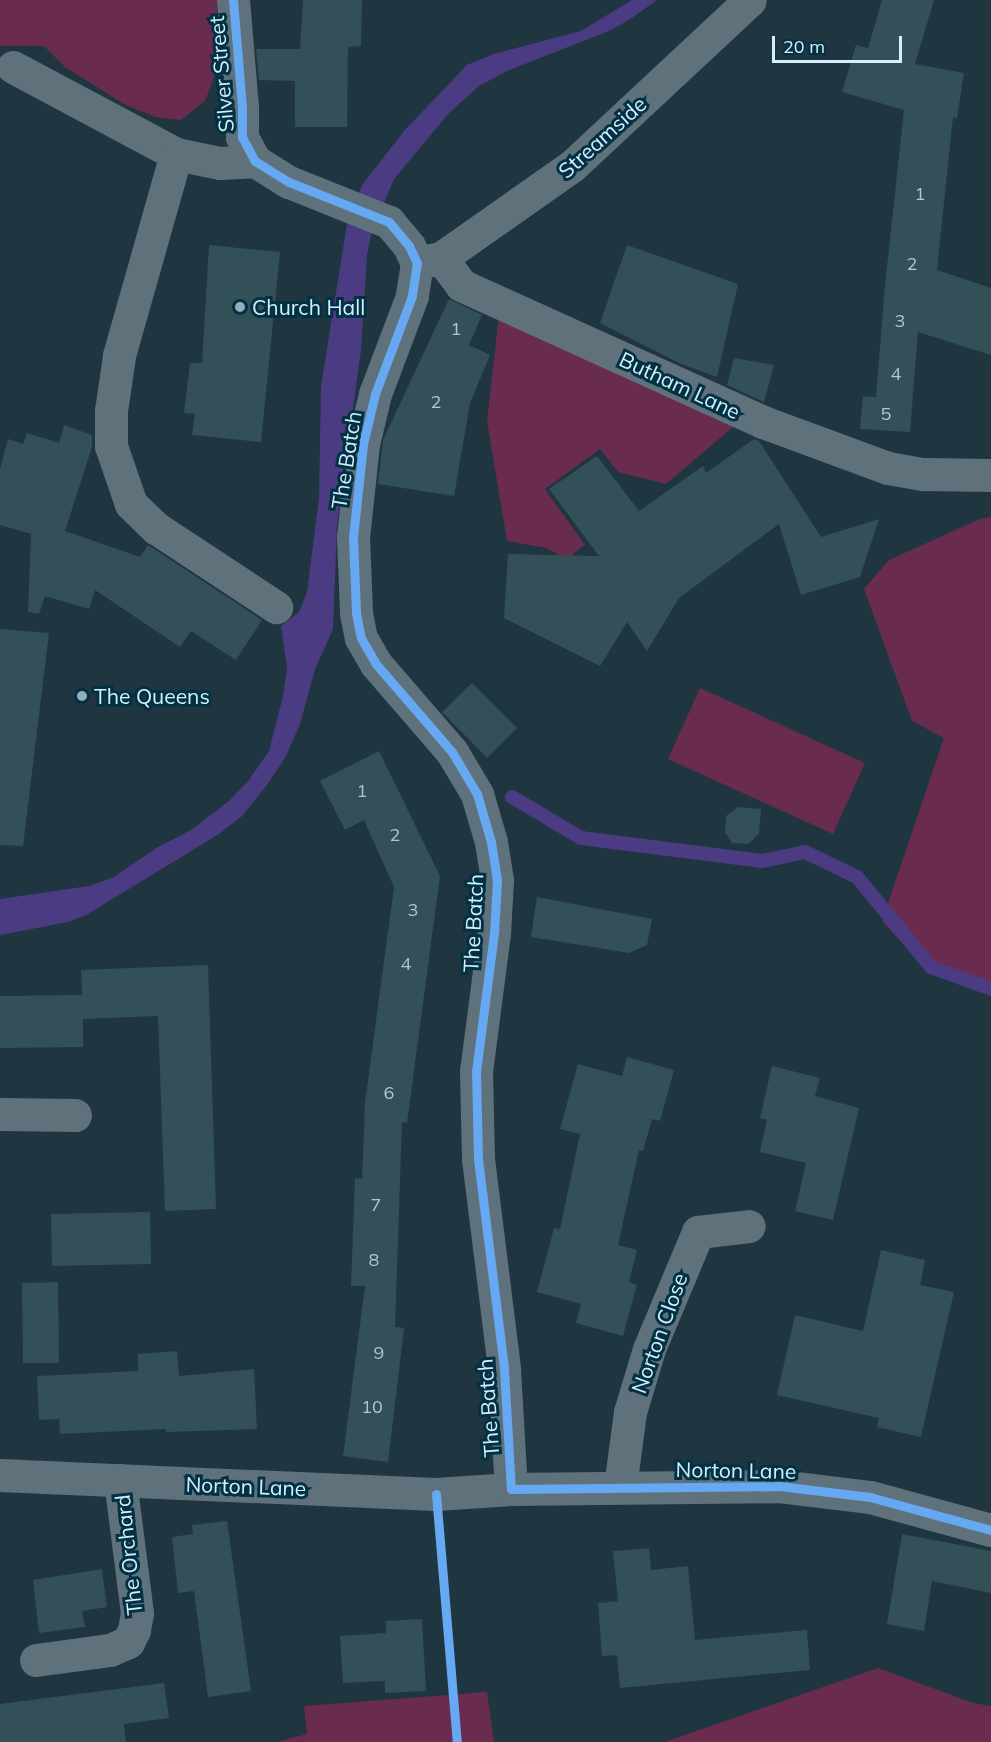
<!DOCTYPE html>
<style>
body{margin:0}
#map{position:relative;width:991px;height:1742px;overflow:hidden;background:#1f3641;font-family:Mulish,sans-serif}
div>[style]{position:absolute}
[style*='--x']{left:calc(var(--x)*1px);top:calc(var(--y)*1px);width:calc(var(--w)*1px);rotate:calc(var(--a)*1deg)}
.green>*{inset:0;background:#692c4e}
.water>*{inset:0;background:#4b3b83}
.stream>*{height:14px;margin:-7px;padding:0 7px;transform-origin:7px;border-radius:7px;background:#4b3b83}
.building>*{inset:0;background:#334f57}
.minor>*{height:33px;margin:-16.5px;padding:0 16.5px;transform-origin:16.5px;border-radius:16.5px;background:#5f727c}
.cycleway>*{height:9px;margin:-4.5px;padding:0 4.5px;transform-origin:4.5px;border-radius:4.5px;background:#66a8f1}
.dots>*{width:16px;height:16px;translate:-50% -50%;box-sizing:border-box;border:3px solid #033144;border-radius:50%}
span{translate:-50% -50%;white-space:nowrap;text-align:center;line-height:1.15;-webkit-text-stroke:6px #033144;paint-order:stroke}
.number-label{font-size:18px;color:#acc7d5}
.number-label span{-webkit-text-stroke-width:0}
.street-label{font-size:21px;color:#d4efff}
.poi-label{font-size:21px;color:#d4efff}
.left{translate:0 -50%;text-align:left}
.scale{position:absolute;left:772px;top:36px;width:130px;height:27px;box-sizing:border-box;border:3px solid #d4efff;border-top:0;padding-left:8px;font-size:18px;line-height:21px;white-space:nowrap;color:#d4efff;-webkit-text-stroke:4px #033144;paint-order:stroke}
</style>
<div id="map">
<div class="green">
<i style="clip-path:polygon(0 0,217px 0,217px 69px,205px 101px,181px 120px,155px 117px,124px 104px,65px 67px,44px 46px,0 46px)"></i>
<i style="clip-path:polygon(499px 315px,734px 426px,666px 484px,618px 472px,600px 449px,545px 489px,585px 545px,566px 559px,547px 548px,507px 541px,487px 421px)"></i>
<i style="clip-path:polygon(991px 517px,991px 996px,925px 968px,882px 921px,944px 738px,912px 721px,864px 589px,889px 560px,980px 519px)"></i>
<i style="clip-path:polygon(700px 688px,865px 763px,833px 834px,668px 759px)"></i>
<i style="clip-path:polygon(878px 1668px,973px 1703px,991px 1706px,991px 1742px,665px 1742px)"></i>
<i style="clip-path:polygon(487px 1692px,494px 1742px,277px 1742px,307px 1734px,304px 1706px)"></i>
</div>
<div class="water">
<i style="clip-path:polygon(632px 0,657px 0,629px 20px,609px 31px,507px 71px,479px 86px,448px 114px,394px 179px,372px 231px,367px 255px,361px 350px,337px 525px,333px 629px,315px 669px,300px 724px,286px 756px,267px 785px,242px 816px,219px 834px,86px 915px,68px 922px,0 935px,0 899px,89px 886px,114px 877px,158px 847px,191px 830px,229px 801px,249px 780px,269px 751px,283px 696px,287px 669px,281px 626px,299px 612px,307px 592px,319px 498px,321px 386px,347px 224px,362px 185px,404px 131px,467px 65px,494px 54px,581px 31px)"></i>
</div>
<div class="stream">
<i style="--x:512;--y:797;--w:80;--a:30.7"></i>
<i style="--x:581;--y:838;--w:183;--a:7.2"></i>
<i style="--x:763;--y:861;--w:43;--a:-12.1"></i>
<i style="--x:805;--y:852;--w:58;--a:25.7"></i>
<i style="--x:857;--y:877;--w:117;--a:50.6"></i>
<i style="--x:931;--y:967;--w:64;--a:20.1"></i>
</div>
<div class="building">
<i style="clip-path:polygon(303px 0,362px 0,361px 46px,348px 47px,347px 127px,295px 127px,295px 81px,259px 80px,256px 49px,300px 49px)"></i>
<i style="clip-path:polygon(882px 0,934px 0,915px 64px,964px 73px,957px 118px,953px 117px,937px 270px,991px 288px,991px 355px,918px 332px,910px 432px,860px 429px,863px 396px,876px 397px,885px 285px,904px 110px,842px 92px,856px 45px,868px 48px)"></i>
<i style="clip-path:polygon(209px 245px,280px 252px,261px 442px,192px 435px,195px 414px,184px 413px,190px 363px,202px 363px)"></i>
<i style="clip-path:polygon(627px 245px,738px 284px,717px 377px,681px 364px,600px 323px)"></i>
<i style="clip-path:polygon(449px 299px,482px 315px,469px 345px,490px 355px,470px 403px,454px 496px,378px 484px,383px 440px)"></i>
<i style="clip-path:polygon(734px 358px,774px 365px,764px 402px,727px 385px)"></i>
<i style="clip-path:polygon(64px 425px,92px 435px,92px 447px,65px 531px,140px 557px,148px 545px,262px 620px,236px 660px,191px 631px,180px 647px,95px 590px,89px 609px,45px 596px,39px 614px,28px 612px,31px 534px,0 525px,0 469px,8px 439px,23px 444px,27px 433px,59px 443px)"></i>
<i style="clip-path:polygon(754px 439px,759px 441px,821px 537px,879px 519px,860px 577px,801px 595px,779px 524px,679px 598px,647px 651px,627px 622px,600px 666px,504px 618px,508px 554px,599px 556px,549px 489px,597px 456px,639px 511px,703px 466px,706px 473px)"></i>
<i style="clip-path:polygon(0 629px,49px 633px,23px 846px,0 845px)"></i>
<i style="clip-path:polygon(472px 683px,517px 728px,487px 758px,442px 712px)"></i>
<i style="clip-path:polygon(379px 751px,440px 876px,407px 1123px,402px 1122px,395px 1327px,404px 1328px,388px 1462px,343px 1456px,365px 1286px,351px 1286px,355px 1178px,362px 1179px,365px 1103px,394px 887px,364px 820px,345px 830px,320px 781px)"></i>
<i style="clip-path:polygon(738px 807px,761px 809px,759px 834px,748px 844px,732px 843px,725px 832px,726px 816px)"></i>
<i style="clip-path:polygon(537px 897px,652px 919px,647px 945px,629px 953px,531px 937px)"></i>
<i style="clip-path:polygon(208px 965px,216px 1209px,165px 1211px,158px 1016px,83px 1019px,83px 1047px,0 1048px,0 996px,82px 995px,81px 970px)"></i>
<i style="clip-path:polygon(627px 1057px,674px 1070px,660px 1121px,652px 1119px,643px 1151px,639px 1150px,618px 1245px,637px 1250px,629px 1282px,637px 1285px,623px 1336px,576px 1323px,581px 1304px,537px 1292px,554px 1228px,560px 1229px,580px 1134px,560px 1129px,578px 1064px,622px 1076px)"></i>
<i style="clip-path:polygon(772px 1066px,820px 1078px,815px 1096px,859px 1108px,833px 1220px,795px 1211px,806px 1163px,760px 1152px,767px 1120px,760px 1118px)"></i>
<i style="clip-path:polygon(150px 1212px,151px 1264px,52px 1266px,51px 1214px)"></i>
<i style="clip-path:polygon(881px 1250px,925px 1260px,920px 1285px,954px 1292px,921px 1437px,877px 1427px,879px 1418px,777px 1395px,795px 1315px,863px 1331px)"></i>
<i style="clip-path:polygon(58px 1282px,59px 1363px,23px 1363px,22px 1283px)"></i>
<i style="clip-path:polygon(177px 1351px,179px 1376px,254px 1369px,257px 1429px,166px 1432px,166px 1429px,60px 1434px,59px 1419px,39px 1420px,37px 1376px,138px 1371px,138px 1354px)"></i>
<i style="clip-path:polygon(227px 1521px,251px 1691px,208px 1697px,194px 1591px,178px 1593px,172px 1537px,193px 1534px,192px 1525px)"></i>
<i style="clip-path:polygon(902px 1534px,991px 1551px,991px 1593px,932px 1581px,924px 1631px,887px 1624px)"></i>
<i style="clip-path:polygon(649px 1548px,651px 1570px,688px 1566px,695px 1640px,807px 1630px,810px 1670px,620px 1688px,617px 1655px,602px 1656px,598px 1603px,618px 1601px,613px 1551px)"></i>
<i style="clip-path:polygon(102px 1569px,107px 1607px,82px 1611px,85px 1627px,39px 1633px,33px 1580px)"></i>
<i style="clip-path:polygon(422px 1619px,426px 1691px,385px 1693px,385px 1681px,343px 1683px,340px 1636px,386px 1633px,386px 1621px)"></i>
<i style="clip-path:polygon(164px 1683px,169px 1718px,124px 1724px,126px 1742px,0 1742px,0 1704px)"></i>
</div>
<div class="minor">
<i style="--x:233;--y:0;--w:107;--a:85.2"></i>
<i style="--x:242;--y:107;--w:30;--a:90"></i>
<i style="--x:242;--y:137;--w:27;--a:62"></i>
<i style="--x:255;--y:161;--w:40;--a:32"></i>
<i style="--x:289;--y:182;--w:108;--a:21.8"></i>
<i style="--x:389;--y:222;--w:31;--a:50"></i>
<i style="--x:409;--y:246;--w:19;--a:65"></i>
<i style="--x:13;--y:67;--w:185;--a:28.1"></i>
<i style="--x:176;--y:154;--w:45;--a:11.6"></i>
<i style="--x:220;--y:163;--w:35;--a:-3"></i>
<i style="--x:176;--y:154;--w:210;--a:105.8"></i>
<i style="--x:119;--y:356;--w:56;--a:98.3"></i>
<i style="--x:111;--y:411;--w:35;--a:90"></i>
<i style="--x:111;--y:446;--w:61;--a:71"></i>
<i style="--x:131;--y:504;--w:35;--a:44"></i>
<i style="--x:156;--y:528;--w:144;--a:33.4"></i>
<i style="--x:441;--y:258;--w:160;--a:-35.1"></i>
<i style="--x:572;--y:166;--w:243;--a:-43"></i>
<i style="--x:417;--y:263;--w:33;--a:99"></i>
<i style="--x:412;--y:296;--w:105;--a:110.7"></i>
<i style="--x:375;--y:394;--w:51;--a:103.5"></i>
<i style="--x:363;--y:444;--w:94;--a:96.1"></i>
<i style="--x:353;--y:537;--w:76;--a:87.7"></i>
<i style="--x:356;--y:613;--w:25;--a:79"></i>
<i style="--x:361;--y:638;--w:30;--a:60"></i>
<i style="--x:376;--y:664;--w:116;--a:49.2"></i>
<i style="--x:452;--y:752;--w:49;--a:59.2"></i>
<i style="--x:477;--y:794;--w:50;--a:73.7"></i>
<i style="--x:491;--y:842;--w:38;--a:81"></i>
<i style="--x:497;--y:880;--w:53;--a:93.2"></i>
<i style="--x:494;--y:933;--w:139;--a:97.4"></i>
<i style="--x:476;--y:1071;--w:88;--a:88.7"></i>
<i style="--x:478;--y:1159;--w:212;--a:82.9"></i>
<i style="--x:504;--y:1369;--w:120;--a:86.7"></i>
<i style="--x:417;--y:263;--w:25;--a:-12"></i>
<i style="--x:441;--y:258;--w:34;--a:53"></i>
<i style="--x:461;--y:285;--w:332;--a:24.4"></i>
<i style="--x:763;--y:422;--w:133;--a:20.2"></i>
<i style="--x:888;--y:468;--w:36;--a:10"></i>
<i style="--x:923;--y:474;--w:68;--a:0.8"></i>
<i style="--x:0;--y:1114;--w:75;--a:0.8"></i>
<i style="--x:0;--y:1475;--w:436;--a:2.5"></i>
<i style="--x:436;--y:1494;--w:75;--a:-3.8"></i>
<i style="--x:511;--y:1489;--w:268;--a:-0.6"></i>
<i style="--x:779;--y:1486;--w:92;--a:6.9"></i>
<i style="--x:870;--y:1497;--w:125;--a:15.3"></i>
<i style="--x:620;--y:1487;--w:76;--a:-82.4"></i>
<i style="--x:630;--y:1412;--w:66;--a:-73.2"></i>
<i style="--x:649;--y:1349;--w:127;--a:-67.3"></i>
<i style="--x:698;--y:1232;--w:51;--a:-6.7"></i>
<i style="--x:36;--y:1660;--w:75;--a:-7.7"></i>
<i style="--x:110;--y:1650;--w:20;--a:-24"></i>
<i style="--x:128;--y:1642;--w:13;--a:-63"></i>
<i style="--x:134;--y:1630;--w:17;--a:-80"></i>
<i style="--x:137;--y:1613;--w:134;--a:-97.3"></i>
</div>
<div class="cycleway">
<i style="--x:233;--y:0;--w:107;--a:85.2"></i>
<i style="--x:242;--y:107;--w:30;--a:90"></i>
<i style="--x:242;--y:137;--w:27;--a:62"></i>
<i style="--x:255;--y:161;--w:40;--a:32"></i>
<i style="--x:289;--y:182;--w:108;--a:21.8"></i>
<i style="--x:389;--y:222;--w:31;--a:50"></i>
<i style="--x:409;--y:246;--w:19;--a:65"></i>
<i style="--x:417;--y:263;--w:33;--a:99"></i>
<i style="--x:412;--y:296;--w:105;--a:110.7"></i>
<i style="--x:375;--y:394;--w:51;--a:103.5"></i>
<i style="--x:363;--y:444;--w:94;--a:96.1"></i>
<i style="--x:353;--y:537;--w:76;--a:87.7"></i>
<i style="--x:356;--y:613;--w:25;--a:79"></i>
<i style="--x:361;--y:638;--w:30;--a:60"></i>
<i style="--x:376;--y:664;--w:116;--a:49.2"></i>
<i style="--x:452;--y:752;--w:49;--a:59.2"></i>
<i style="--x:477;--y:794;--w:50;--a:73.7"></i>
<i style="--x:491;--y:842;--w:38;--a:81"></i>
<i style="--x:497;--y:880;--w:53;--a:93.2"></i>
<i style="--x:494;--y:933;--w:139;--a:97.4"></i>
<i style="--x:476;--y:1071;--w:88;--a:88.7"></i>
<i style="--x:478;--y:1159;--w:212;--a:82.9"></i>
<i style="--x:504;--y:1369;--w:120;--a:86.7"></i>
<i style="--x:511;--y:1489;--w:268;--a:-0.6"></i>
<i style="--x:779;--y:1486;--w:92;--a:6.9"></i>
<i style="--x:870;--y:1497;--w:125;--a:15.3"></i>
<i style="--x:436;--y:1494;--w:249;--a:85.2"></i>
</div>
<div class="dots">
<i style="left:240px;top:307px;background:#95aebc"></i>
<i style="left:82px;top:696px;background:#95aebc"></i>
</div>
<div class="number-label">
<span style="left:920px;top:194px">1</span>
<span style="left:912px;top:264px">2</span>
<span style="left:900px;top:321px">3</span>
<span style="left:456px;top:329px">1</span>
<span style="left:896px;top:374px">4</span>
<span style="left:436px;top:402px">2</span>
<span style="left:886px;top:414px">5</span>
<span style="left:362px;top:791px">1</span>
<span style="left:395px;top:835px">2</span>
<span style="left:413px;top:910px">3</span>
<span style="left:406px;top:964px">4</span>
<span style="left:389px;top:1093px">6</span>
<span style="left:376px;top:1205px">7</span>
<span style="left:374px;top:1260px">8</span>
<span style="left:379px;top:1353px">9</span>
<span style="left:372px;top:1407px">10</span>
</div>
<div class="street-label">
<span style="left:221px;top:74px;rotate:-95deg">Silver Street</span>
<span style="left:602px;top:137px;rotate:-42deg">Streamside</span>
<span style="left:680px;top:385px;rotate:25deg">Butham Lane</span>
<span style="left:346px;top:460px;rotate:-81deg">The Batch</span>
<span style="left:473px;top:923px;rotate:-87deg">The Batch</span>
<span style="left:659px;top:1333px;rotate:-70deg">Norton Close</span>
<span style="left:488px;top:1408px;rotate:-94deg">The Batch</span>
<span style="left:736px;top:1470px;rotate:1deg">Norton Lane</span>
<span style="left:246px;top:1486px;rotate:2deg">Norton Lane</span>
<span style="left:128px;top:1555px;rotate:-96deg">The Orchard</span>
</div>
<div class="poi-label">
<span class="left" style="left:252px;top:307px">Church Hall</span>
<span class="left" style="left:94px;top:696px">The Queens</span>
</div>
<div class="scale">20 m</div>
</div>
